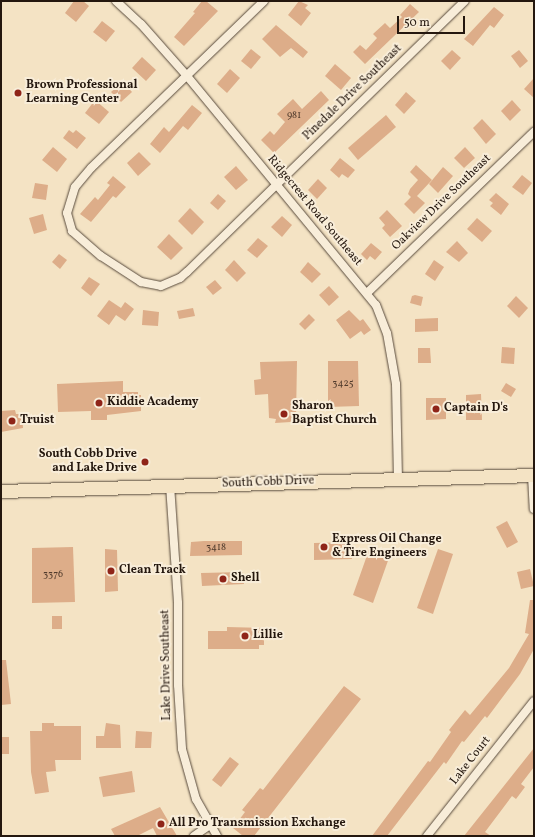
<!DOCTYPE html>
<style>
body{margin:0}
#map{position:relative;width:535px;height:837px;overflow:hidden;background:#f4e3c4;font-family:Vollkorn,serif}
div>[style]{position:absolute}
[style*='--x']{left:calc(var(--x)*1px);top:calc(var(--y)*1px);width:calc(var(--w)*1px);rotate:calc(var(--a)*1deg)}
.building>*{inset:0;background:#ddad89}
.roads{filter:drop-shadow(0 0 1px #584a3c) drop-shadow(0 0 1px #584a3c)}
.minor>*{height:8px;margin:-4px;padding:0 4px;transform-origin:4px;border-radius:4px;background:#f8edd9}
.primary>*{height:13px;margin:-6.5px;padding:0 6.5px;transform-origin:6.5px;border-radius:6.5px;background:#f4e3c4}
.dots>*{width:11px;height:11px;translate:-50% -50%;box-sizing:border-box;border:2px solid #f8edd9;border-radius:50%}
span{translate:-50% -50%;white-space:nowrap;text-align:center;line-height:1.15;-webkit-text-stroke:4px #f8edd9;paint-order:stroke}
.number-label{font-size:10px;color:#523c2d}
.number-label span{-webkit-text-stroke-width:0}
.poi-label{font-size:12px;color:#24170e;font-weight:700}
.left{translate:0 -50%;text-align:left}
.right{translate:-100% -50%;text-align:right}
.street-label{font-size:12px;color:#24170e}
.frame{position:absolute;inset:0;border:2px solid #24170e;pointer-events:none}
.scale{position:absolute;left:397px;top:16px;width:68px;height:18px;box-sizing:border-box;border:2px solid #24170e;border-top:0;padding-left:5px;font-size:12px;line-height:14px;white-space:nowrap;color:#24170e;-webkit-text-stroke:3px #f8edd9;paint-order:stroke}
</style>
<div id="map">
<div class="building">
<i style="clip-path:polygon(74px 1px,83px 1px,89px 6px,76px 22px,65px 13px)"></i>
<i style="clip-path:polygon(202px 1px,206px 1px,218px 11px,184px 46px,174px 37px,195px 13px,193px 12px)"></i>
<i style="clip-path:polygon(299px 1px,308px 5px,305px 8px,311px 13px,301px 26px,288px 15px)"></i>
<i style="clip-path:polygon(410px 4px,419px 12px,365px 64px,353px 52px,360px 45px,366px 50px,377px 38px,373px 34px,385px 23px,390px 28px,402px 17px,400px 15px)"></i>
<i style="clip-path:polygon(494px 7px,504px 15px,494px 28px,490px 25px,473px 46px,464px 39px)"></i>
<i style="clip-path:polygon(102px 21px,115px 31px,106px 42px,93px 32px)"></i>
<i style="clip-path:polygon(276px 25px,308px 52px,303px 58px,291px 48px,280px 57px,262px 39px)"></i>
<i style="clip-path:polygon(251px 49px,261px 57px,251px 69px,241px 61px)"></i>
<i style="clip-path:polygon(452px 50px,461px 58px,450px 70px,441px 61px)"></i>
<i style="clip-path:polygon(519px 50px,528px 61px,520px 68px,511px 56px)"></i>
<i style="clip-path:polygon(142px 57px,156px 70px,146px 81px,132px 68px)"></i>
<i style="clip-path:polygon(335px 64px,351px 78px,341px 90px,325px 76px)"></i>
<i style="clip-path:polygon(230px 69px,240px 78px,227px 93px,217px 84px)"></i>
<i style="clip-path:polygon(534px 78px,534px 98px,524px 89px)"></i>
<i style="clip-path:polygon(123px 82px,132px 92px,121px 102px,111px 92px)"></i>
<i style="clip-path:polygon(321px 91px,329px 100px,274px 153px,261px 140px,270px 131px,274px 135px,285px 122px,277px 114px,293px 99px,302px 109px)"></i>
<i style="clip-path:polygon(406px 92px,416px 101px,404px 114px,395px 105px)"></i>
<i style="clip-path:polygon(95px 100px,109px 112px,99px 124px,85px 113px)"></i>
<i style="clip-path:polygon(512px 100px,521px 110px,510px 121px,501px 111px)"></i>
<i style="clip-path:polygon(192px 105px,202px 113px,188px 130px,183px 126px,160px 153px,150px 144px,164px 127px,169px 132px)"></i>
<i style="clip-path:polygon(386px 115px,396px 127px,358px 160px,348px 148px)"></i>
<i style="clip-path:polygon(482px 119px,496px 134px,486px 144px,473px 128px)"></i>
<i style="clip-path:polygon(69px 130px,73px 133px,76px 130px,86px 138px,77px 149px,63px 138px)"></i>
<i style="clip-path:polygon(53px 147px,67px 159px,57px 172px,42px 160px)"></i>
<i style="clip-path:polygon(465px 147px,475px 158px,464px 168px,454px 158px)"></i>
<i style="clip-path:polygon(139px 152px,151px 164px,138px 176px,127px 163px)"></i>
<i style="clip-path:polygon(340px 158px,355px 170px,348px 178px,342px 174px,339px 178px,330px 170px)"></i>
<i style="clip-path:polygon(416px 165px,432px 180px,417px 196px,425px 203px,414px 214px,404px 204px,411px 197px,408px 194px,410px 189px,418px 180px,410px 172px)"></i>
<i style="clip-path:polygon(236px 166px,248px 180px,236px 190px,224px 177px)"></i>
<i style="clip-path:polygon(443px 167px,453px 176px,438px 193px,429px 184px)"></i>
<i style="clip-path:polygon(522px 175px,532px 183px,523px 195px,512px 187px)"></i>
<i style="clip-path:polygon(113px 176px,126px 187px,116px 198px,113px 196px,91px 222px,80px 214px,95px 197px,98px 200px,110px 185px,107px 183px)"></i>
<i style="clip-path:polygon(318px 179px,327px 188px,317px 199px,308px 190px)"></i>
<i style="clip-path:polygon(35px 183px,48px 185px,46px 200px,32px 198px)"></i>
<i style="clip-path:polygon(496px 193px,509px 204px,501px 215px,490px 206px,493px 203px,489px 200px)"></i>
<i style="clip-path:polygon(218px 194px,226px 201px,218px 210px,210px 203px)"></i>
<i style="clip-path:polygon(190px 208px,204px 222px,192px 235px,178px 221px)"></i>
<i style="clip-path:polygon(387px 210px,402px 226px,390px 237px,382px 228px,385px 225px,379px 218px)"></i>
<i style="clip-path:polygon(43px 214px,47px 230px,34px 234px,29px 218px)"></i>
<i style="clip-path:polygon(282px 216px,292px 225px,282px 237px,271px 227px)"></i>
<i style="clip-path:polygon(477px 218px,492px 231px,482px 242px,467px 229px)"></i>
<i style="clip-path:polygon(169px 234px,183px 248px,171px 260px,157px 247px)"></i>
<i style="clip-path:polygon(258px 238px,268px 246px,257px 258px,247px 250px)"></i>
<i style="clip-path:polygon(457px 241px,468px 253px,459px 262px,446px 252px)"></i>
<i style="clip-path:polygon(371px 243px,382px 252px,375px 260px,370px 256px,367px 260px,361px 254px)"></i>
<i style="clip-path:polygon(59px 254px,67px 260px,60px 269px,52px 262px)"></i>
<i style="clip-path:polygon(234px 260px,246px 273px,237px 282px,225px 270px)"></i>
<i style="clip-path:polygon(434px 260px,444px 267px,435px 281px,425px 274px)"></i>
<i style="clip-path:polygon(308px 262px,321px 274px,312px 283px,300px 272px)"></i>
<i style="clip-path:polygon(89px 277px,100px 284px,91px 296px,81px 288px)"></i>
<i style="clip-path:polygon(215px 280px,222px 288px,213px 295px,206px 287px)"></i>
<i style="clip-path:polygon(329px 286px,339px 297px,329px 306px,319px 295px)"></i>
<i style="clip-path:polygon(415px 295px,423px 297px,421px 306px,410px 303px,412px 296px)"></i>
<i style="clip-path:polygon(516px 296px,528px 308px,519px 318px,507px 306px)"></i>
<i style="clip-path:polygon(109px 300px,121px 308px,125px 302px,134px 309px,125px 321px,116px 315px,109px 325px,97px 316px)"></i>
<i style="clip-path:polygon(193px 308px,195px 316px,179px 319px,177px 311px)"></i>
<i style="clip-path:polygon(143px 310px,159px 312px,158px 326px,142px 325px)"></i>
<i style="clip-path:polygon(349px 310px,360px 321px,363px 319px,371px 330px,364px 335px,361px 331px,350px 339px,336px 320px)"></i>
<i style="clip-path:polygon(309px 314px,315px 320px,305px 330px,299px 324px)"></i>
<i style="clip-path:polygon(438px 318px,438px 331px,415px 332px,415px 319px)"></i>
<i style="clip-path:polygon(502px 347px,515px 348px,514px 364px,501px 363px)"></i>
<i style="clip-path:polygon(418px 348px,430px 348px,431px 363px,418px 363px)"></i>
<i style="clip-path:polygon(297px 361px,296px 418px,291px 418px,291px 422px,275px 423px,276px 419px,269px 418px,268px 394px,255px 395px,254px 380px,261px 379px,260px 362px)"></i>
<i style="clip-path:polygon(328px 361px,358px 361px,359px 406px,328px 407px)"></i>
<i style="clip-path:polygon(123px 381px,123px 392px,138px 392px,138px 395px,141px 395px,141px 411px,107px 415px,107px 420px,91px 420px,91px 411px,58px 412px,57px 384px)"></i>
<i style="clip-path:polygon(506px 383px,516px 389px,511px 397px,501px 391px)"></i>
<i style="clip-path:polygon(481px 394px,482px 420px,466px 420px,466px 395px)"></i>
<i style="clip-path:polygon(426px 398px,446px 398px,446px 419px,426px 420px)"></i>
<i style="clip-path:polygon(15px 410px,16px 414px,22px 414px,23px 428px,1px 432px,1px 411px)"></i>
<i style="clip-path:polygon(507px 521px,518px 542px,507px 548px,496px 527px)"></i>
<i style="clip-path:polygon(204px 541px,242px 541px,242px 555px,190px 556px,191px 542px)"></i>
<i style="clip-path:polygon(351px 542px,352px 559px,314px 560px,314px 543px)"></i>
<i style="clip-path:polygon(73px 547px,75px 602px,32px 603px,32px 548px)"></i>
<i style="clip-path:polygon(370px 547px,390px 555px,373px 603px,353px 595px)"></i>
<i style="clip-path:polygon(105px 549px,117px 550px,118px 591px,105px 592px)"></i>
<i style="clip-path:polygon(438px 549px,453px 554px,433px 614px,417px 608px)"></i>
<i style="clip-path:polygon(530px 569px,534px 586px,521px 589px,517px 572px)"></i>
<i style="clip-path:polygon(243px 572px,244px 584px,202px 586px,201px 573px)"></i>
<i style="clip-path:polygon(530px 600px,534px 600px,534px 649px,520px 674px,487px 718px,485px 716px,464px 742px,462px 741px,446px 764px,444px 762px,387px 836px,372px 836px,428px 761px,430px 762px,451px 732px,449px 730px,465px 710px,470px 715px,509px 668px,529px 634px,525px 633px)"></i>
<i style="clip-path:polygon(52px 616px,62px 616px,62px 629px,52px 629px)"></i>
<i style="clip-path:polygon(227px 627px,264px 628px,264px 645px,259px 645px,259px 649px,208px 649px,208px 631px,227px 631px)"></i>
<i style="clip-path:polygon(1px 660px,6px 660px,11px 704px,1px 705px)"></i>
<i style="clip-path:polygon(344px 686px,361px 699px,254px 836px,243px 836px,233px 828px,245px 812px,242px 810px,260px 788px,263px 790px,270px 781px)"></i>
<i style="clip-path:polygon(42px 723px,54px 723px,54px 726px,81px 726px,81px 760px,55px 760px,56px 771px,46px 772px,49px 792px,35px 794px,31px 772px,30px 731px,42px 731px)"></i>
<i style="clip-path:polygon(106px 723px,120px 725px,121px 748px,96px 748px,96px 736px,104px 736px)"></i>
<i style="clip-path:polygon(136px 731px,152px 732px,151px 748px,135px 748px)"></i>
<i style="clip-path:polygon(1px 737px,9px 737px,9px 754px,1px 754px)"></i>
<i style="clip-path:polygon(534px 748px,534px 767px,521px 784px,525px 787px,516px 799px,512px 796px,485px 832px,491px 836px,464px 836px)"></i>
<i style="clip-path:polygon(230px 757px,239px 764px,221px 787px,212px 780px)"></i>
<i style="clip-path:polygon(132px 771px,135px 792px,103px 797px,99px 777px)"></i>
<i style="clip-path:polygon(160px 807px,177px 836px,157px 836px,153px 828px,137px 836px,115px 836px,111px 829px)"></i>
</div>
<div class="roads">
<div class="minor">
<i style="--x:116;--y:1;--w:34;--a:43"></i>
<i style="--x:141;--y:24;--w:69;--a:48.5"></i>
<i style="--x:187;--y:76;--w:297;--a:50.5"></i>
<i style="--x:376;--y:305;--w:30;--a:69"></i>
<i style="--x:387;--y:333;--w:52;--a:80"></i>
<i style="--x:396;--y:384;--w:95;--a:88.8"></i>
<i style="--x:264;--y:1;--w:240;--a:136"></i>
<i style="--x:91;--y:168;--w:25;--a:130"></i>
<i style="--x:75;--y:187;--w:27;--a:107"></i>
<i style="--x:67;--y:213;--w:19;--a:74"></i>
<i style="--x:72;--y:231;--w:38;--a:41"></i>
<i style="--x:101;--y:256;--w:48;--a:33"></i>
<i style="--x:141;--y:282;--w:20;--a:11"></i>
<i style="--x:161;--y:286;--w:21;--a:-23"></i>
<i style="--x:180;--y:278;--w:9;--a:-41"></i>
<i style="--x:187;--y:272;--w:388;--a:-44.3"></i>
<i style="--x:367;--y:293;--w:232;--a:-44"></i>
<i style="--x:532;--y:475;--w:34;--a:87"></i>
<i style="--x:170;--y:485;--w:118;--a:86.1"></i>
<i style="--x:178;--y:603;--w:82;--a:90"></i>
<i style="--x:178;--y:685;--w:64;--a:86.4"></i>
<i style="--x:182;--y:749;--w:52;--a:74.4"></i>
<i style="--x:196;--y:799;--w:43;--a:60.4"></i>
<i style="--x:194;--y:836;--w:19;--a:-35"></i>
<i style="--x:427;--y:836;--w:172;--a:-51.6"></i>
</div>
<div class="primary">
<i style="--x:1;--y:491;--w:533;--a:-1.72"></i>
</div>
</div>
<div class="dots">
<i style="left:18px;top:93px;background:#8f2418"></i>
<i style="left:99px;top:403px;background:#8f2418"></i>
<i style="left:436px;top:409px;background:#8f2418"></i>
<i style="left:284px;top:414px;background:#8f2418"></i>
<i style="left:12px;top:421px;background:#8f2418"></i>
<i style="left:145px;top:462px;background:#8f2418"></i>
<i style="left:324px;top:547px;background:#8f2418"></i>
<i style="left:111px;top:571px;background:#8f2418"></i>
<i style="left:223px;top:579px;background:#8f2418"></i>
<i style="left:245px;top:636px;background:#8f2418"></i>
<i style="left:161px;top:824px;background:#8f2418"></i>
</div>
<div class="number-label">
<span style="left:294px;top:116px">981</span>
<span style="left:343px;top:384px">3425</span>
<span style="left:216px;top:548px">3418</span>
<span style="left:53px;top:575px">3376</span>
</div>
<div class="poi-label">
<span class="left" style="left:26px;top:93px">Brown Professional<br>Learning Center</span>
<span class="left" style="left:107px;top:403px">Kiddie Academy</span>
<span class="left" style="left:292px;top:414px">Sharon<br>Baptist Church</span>
<span class="left" style="left:444px;top:409px">Captain D's</span>
<span class="left" style="left:20px;top:421px">Truist</span>
<span class="right" style="left:137px;top:462px">South Cobb Drive<br>and Lake Drive</span>
<span class="left" style="left:332px;top:547px">Express Oil Change<br>&amp; Tire Engineers</span>
<span class="left" style="left:119px;top:571px">Clean Track</span>
<span class="left" style="left:231px;top:579px">Shell</span>
<span class="left" style="left:253px;top:636px">Lillie</span>
<span class="left" style="left:169px;top:824px">All Pro Transmission Exchange</span>
</div>
<div class="street-label">
<span style="left:353px;top:93px;rotate:-44deg">Pinedale Drive Southeast</span>
<span style="left:442px;top:203px;rotate:-44deg">Oakview Drive Southeast</span>
<span style="left:314px;top:211px;rotate:50deg">Ridgecrest Road Southeast</span>
<span style="left:268px;top:483px;rotate:-2deg">South Cobb Drive</span>
<span style="left:167px;top:665px;rotate:-91deg">Lake Drive Southeast</span>
<span style="left:471px;top:761px;rotate:-52deg">Lake Court</span>
</div>
<div class="frame"></div>
<div class="scale">50 m</div>
</div>
